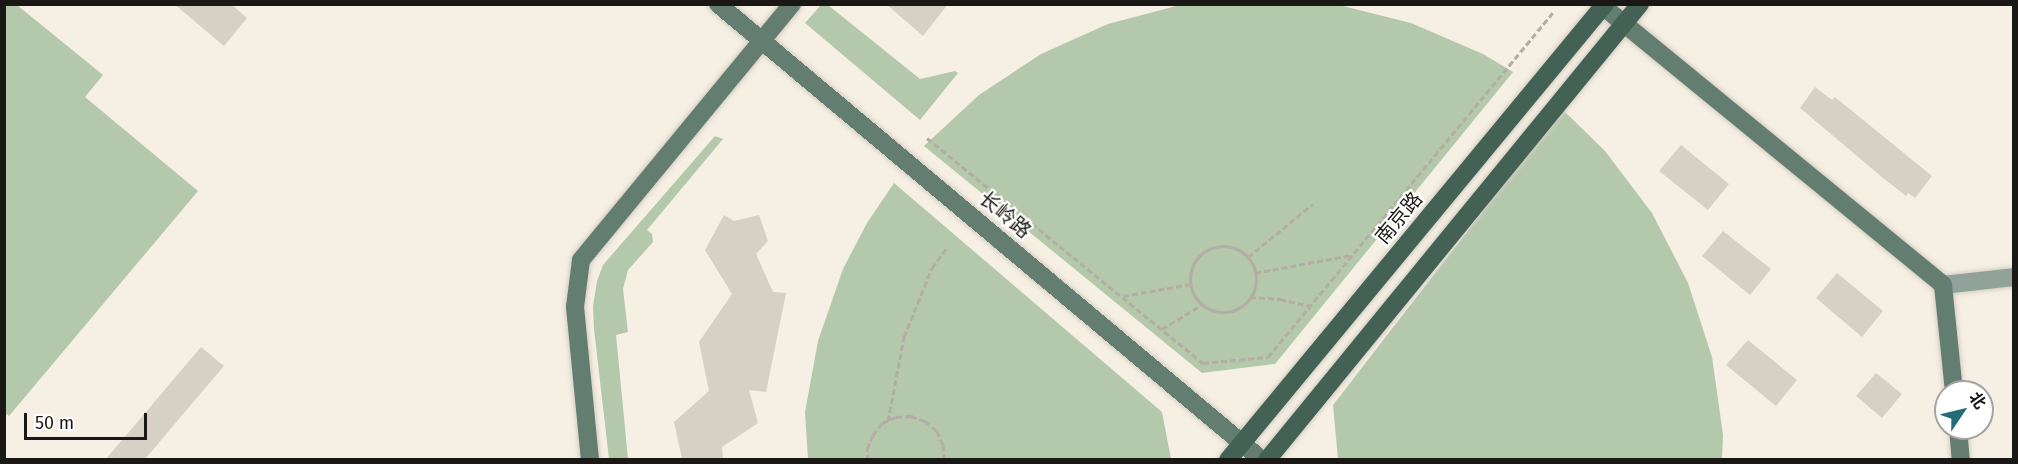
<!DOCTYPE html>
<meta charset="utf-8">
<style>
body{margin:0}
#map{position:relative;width:2018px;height:464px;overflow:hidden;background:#f6efe3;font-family:"Fira Sans","Noto Sans SC",sans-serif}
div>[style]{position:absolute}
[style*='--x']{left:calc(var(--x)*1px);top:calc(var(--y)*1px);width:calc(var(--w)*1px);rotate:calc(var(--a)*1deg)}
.green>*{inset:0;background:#b4c8ac}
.building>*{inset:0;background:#d7d1c5}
.path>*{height:3px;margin-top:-1.5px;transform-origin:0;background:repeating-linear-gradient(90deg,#b3ada4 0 6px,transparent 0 9px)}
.path>.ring{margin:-1.5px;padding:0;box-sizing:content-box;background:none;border:3px solid #b3ada4;border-radius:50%}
.roads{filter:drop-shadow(0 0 2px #d3cdc2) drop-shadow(0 0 2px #d3cdc2)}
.street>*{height:18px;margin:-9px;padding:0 9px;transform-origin:9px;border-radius:9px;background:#91a29a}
.secondary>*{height:18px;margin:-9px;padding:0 9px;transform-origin:9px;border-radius:9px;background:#637d71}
.primary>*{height:18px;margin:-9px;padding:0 9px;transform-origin:9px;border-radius:9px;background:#436255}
span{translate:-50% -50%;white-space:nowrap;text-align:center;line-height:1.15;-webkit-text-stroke:4.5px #fff;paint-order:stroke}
.street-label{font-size:20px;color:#1a1814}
.frame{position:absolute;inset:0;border:6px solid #1a1814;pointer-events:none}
.north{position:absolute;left:1934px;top:380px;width:60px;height:60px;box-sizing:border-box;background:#fff;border:2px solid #a3a3a1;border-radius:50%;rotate:55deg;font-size:16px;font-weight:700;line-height:24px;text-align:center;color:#1a1814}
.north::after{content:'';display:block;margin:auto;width:21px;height:27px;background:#246c78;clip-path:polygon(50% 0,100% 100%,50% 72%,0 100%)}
.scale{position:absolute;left:24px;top:413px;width:123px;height:27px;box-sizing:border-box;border:3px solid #1a1814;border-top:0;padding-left:8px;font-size:18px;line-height:21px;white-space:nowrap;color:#1a1814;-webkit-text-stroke:4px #fff;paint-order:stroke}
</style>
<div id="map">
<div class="green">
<i style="clip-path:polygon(4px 5px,17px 5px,103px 75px,85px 97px,198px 191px,9px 416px,4px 412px)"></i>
<i style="clip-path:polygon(821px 5px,828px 5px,920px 79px,955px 71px,958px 73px,920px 120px,805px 23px)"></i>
<i style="clip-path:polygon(1180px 5px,1339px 5px,1411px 23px,1483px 54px,1513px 72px,1275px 364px,1202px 373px,924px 146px,979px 95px,1041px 54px,1108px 24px)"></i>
<i style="clip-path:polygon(1562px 109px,1605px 151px,1652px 213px,1688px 283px,1712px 357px,1723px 435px,1722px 459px,1338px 459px,1333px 405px)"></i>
<i style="clip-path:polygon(715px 136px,723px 139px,647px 230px,652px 234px,653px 242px,628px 270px,623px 289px,628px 332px,616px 335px,628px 459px,609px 459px,594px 329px,593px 306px,597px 281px,603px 265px)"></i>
<i style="clip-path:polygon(894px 183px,1162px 412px,1171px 459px,808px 459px,805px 412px,818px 341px,843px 269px,867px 223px)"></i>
</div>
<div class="building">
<i style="clip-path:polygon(174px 4px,231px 4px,247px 18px,224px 46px)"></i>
<i style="clip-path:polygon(886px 4px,948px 4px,923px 36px)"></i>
<i style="clip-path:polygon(1815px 87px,1832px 100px,1835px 97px,1932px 176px,1915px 198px,1908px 193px,1906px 196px,1883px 178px,1800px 108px)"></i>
<i style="clip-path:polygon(1681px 145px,1729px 184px,1708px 210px,1659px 171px)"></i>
<i style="clip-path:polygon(724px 215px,734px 221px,759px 215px,768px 241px,756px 254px,773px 292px,786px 293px,766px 392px,749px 390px,758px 423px,722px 447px,723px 459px,682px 459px,674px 422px,709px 391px,699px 342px,732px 294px,705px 250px)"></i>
<i style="clip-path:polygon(1723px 231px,1771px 269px,1750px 295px,1702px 256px)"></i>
<i style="clip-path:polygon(1837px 273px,1883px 311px,1862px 337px,1816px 298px)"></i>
<i style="clip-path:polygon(1748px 340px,1797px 380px,1776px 406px,1726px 365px)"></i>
<i style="clip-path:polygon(201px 347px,224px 366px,145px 459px,106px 459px)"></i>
<i style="clip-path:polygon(1876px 373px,1902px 394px,1882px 418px,1856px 396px)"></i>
</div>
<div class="path">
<i style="--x:927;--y:138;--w:356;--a:39.2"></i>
<i style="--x:1203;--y:363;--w:65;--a:-5.3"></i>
<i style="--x:1268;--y:357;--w:447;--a:-50.4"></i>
<i class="ring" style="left:1190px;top:246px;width:63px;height:63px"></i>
<i style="--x:1248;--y:257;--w:84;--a:-39.2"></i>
<i style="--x:1255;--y:273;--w:98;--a:-10.6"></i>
<i style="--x:1123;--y:296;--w:69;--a:-10"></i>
<i style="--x:1250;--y:297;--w:30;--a:4"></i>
<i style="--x:1280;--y:299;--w:31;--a:13"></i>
<i style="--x:1162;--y:329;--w:48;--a:-31.4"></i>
<i style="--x:888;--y:421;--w:86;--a:-79.2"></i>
<i style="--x:904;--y:337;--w:74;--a:-67.9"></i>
<i style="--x:932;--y:268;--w:27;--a:-54"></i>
<i style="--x:868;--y:460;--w:11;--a:-95"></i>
<i style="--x:867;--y:449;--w:15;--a:-67"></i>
<i style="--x:873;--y:435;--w:15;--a:-53"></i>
<i style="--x:882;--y:423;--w:15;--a:-23"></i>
<i style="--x:896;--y:417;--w:15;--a:-4"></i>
<i style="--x:911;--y:416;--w:15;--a:20"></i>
<i style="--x:925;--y:421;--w:16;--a:40"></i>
<i style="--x:937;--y:431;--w:15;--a:67"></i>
<i style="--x:943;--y:445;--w:15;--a:86"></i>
</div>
<div class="roads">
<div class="street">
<i style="--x:1943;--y:285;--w:71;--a:-6.4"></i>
</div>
<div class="secondary">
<i style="--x:718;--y:4;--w:710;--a:39.97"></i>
<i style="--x:1600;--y:4;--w:443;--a:39.3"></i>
<i style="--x:1943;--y:285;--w:108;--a:84.1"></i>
<i style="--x:1958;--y:428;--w:32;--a:85"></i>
<i style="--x:590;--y:460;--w:154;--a:-95.6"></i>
<i style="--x:575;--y:307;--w:47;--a:-82.7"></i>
<i style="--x:581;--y:260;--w:332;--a:-50.5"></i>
</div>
<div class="primary">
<i style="--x:1228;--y:460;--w:592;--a:-50.42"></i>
<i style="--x:1267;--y:460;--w:589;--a:-50.72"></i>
</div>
</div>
<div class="street-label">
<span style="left:1005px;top:215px;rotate:40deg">长岭路</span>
<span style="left:1399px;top:218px;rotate:-50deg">南京路</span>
</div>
<div class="frame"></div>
<div class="north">北</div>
<div class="scale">50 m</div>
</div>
